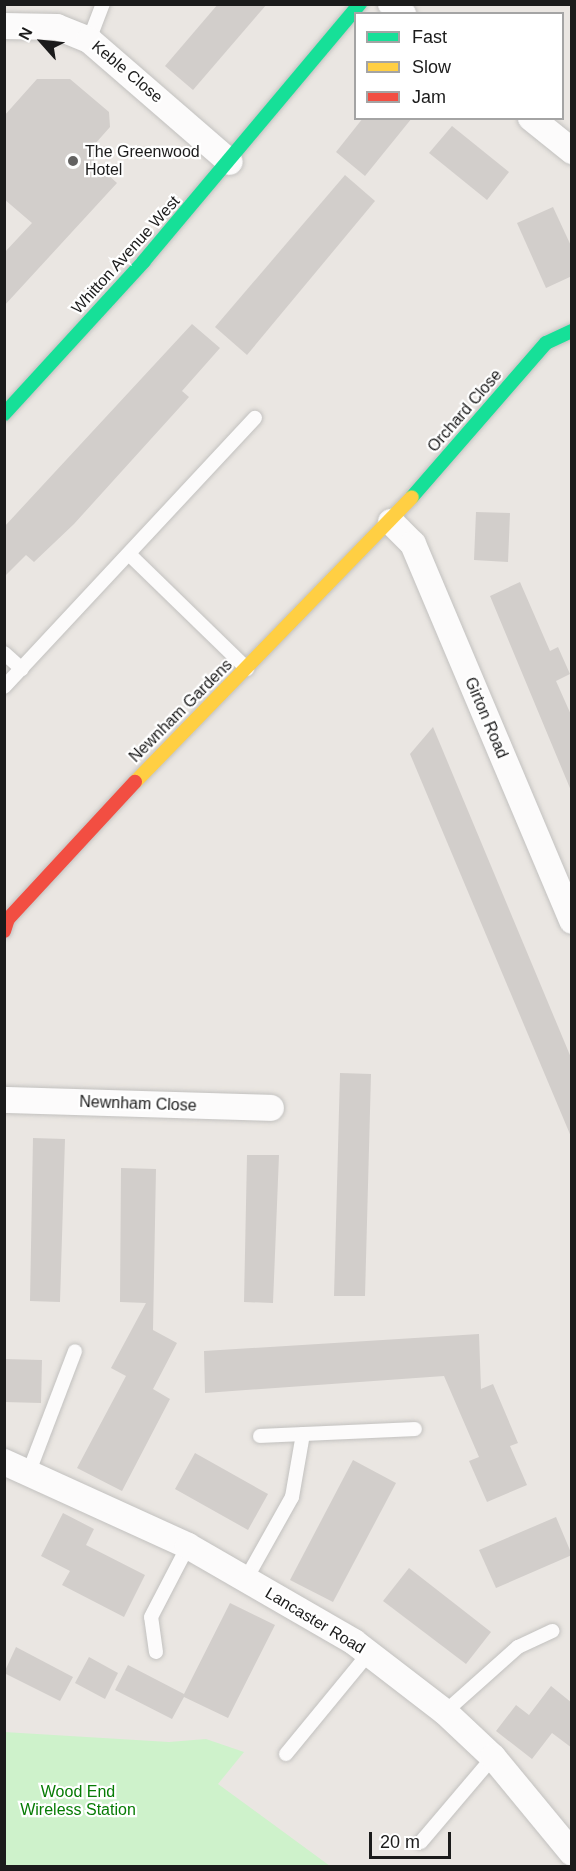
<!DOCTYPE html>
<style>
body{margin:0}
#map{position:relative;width:576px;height:1871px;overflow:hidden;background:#eae6e2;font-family:Arial,sans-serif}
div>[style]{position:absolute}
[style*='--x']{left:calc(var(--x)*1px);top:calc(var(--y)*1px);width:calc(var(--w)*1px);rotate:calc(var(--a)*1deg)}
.park>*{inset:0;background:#cef2cb}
.building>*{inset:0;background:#d2cecb}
.roads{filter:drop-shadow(0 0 2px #c2c1bf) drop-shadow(0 0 2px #c2c1bf)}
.lane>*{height:14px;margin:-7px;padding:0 7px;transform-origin:7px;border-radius:7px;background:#fcfbfb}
.street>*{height:26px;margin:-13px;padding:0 13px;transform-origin:13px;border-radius:13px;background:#fcfbfb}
.fast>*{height:14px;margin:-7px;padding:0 7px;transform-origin:7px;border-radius:7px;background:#16e098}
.slow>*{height:14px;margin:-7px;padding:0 7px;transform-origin:7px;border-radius:7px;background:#ffcf43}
.jam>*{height:14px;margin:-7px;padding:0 7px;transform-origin:7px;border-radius:7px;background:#f24e42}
.dots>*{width:16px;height:16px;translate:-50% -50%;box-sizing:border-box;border:3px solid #fff;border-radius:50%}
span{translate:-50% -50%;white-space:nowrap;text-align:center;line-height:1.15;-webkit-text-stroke:4.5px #fff;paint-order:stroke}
.street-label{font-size:16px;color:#1b1b1b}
.poi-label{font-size:16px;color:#1b1b1b}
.left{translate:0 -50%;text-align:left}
.park-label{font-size:16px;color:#077c05}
.frame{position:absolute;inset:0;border:6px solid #1b1b1b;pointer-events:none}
.legend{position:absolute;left:354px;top:12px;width:210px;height:108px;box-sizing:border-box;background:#fff;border:2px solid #a4a4a4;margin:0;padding:8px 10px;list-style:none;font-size:18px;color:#1b1b1b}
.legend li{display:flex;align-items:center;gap:12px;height:30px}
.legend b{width:30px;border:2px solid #a4a4a4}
.north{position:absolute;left:12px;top:12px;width:60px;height:60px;-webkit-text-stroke:4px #fff;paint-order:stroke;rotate:297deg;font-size:16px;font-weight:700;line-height:24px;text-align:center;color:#1b1b1b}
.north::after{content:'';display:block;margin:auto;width:21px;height:27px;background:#1b1b1b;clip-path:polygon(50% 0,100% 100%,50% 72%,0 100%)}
.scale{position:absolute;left:369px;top:1832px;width:82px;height:27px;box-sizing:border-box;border:3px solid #1b1b1b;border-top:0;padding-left:8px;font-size:18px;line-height:21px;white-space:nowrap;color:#1b1b1b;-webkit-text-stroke:4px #fff;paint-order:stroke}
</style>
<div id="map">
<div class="park">
<i style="clip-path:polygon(4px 1732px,169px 1742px,206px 1739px,244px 1752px,218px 1784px,330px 1866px,5px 1866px)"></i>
</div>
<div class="building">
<i style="clip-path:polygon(218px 4px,267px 4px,193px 90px,165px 66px)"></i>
<i style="clip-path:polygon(37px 79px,70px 79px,109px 112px,110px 127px,94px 145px,94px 162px,117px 183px,4px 306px,4px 253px,32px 223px,4px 199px,4px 116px)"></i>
<i style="clip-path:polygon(363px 118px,412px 118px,365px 176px,336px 152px)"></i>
<i style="clip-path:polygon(452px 126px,509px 172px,487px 200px,429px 153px)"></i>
<i style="clip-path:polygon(345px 175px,375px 201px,247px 355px,215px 327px)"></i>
<i style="clip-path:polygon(553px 207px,572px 248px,572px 276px,546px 288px,517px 223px)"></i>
<i style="clip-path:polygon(192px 324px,220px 348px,182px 391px,189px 397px,74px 524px,34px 562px,26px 555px,4px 577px,4px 527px)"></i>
<i style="clip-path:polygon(476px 512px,510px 513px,508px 562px,474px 560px)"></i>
<i style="clip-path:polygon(520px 582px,550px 651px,558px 647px,570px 674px,556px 681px,572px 717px,572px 793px,490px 596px)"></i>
<i style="clip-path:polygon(433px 727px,572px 1060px,572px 1139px,410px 754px)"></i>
<i style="clip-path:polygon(340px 1073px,371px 1074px,365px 1296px,334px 1296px)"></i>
<i style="clip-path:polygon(33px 1138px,65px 1139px,60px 1302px,30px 1301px)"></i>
<i style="clip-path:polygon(247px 1155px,279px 1155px,273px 1303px,244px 1302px)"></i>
<i style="clip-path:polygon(121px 1168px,156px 1169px,153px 1330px,177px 1343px,153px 1389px,170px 1399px,122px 1491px,77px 1468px,126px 1376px,111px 1368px,146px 1303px,120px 1302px)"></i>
<i style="clip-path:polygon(479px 1334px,481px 1389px,493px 1384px,518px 1443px,510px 1446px,527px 1485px,487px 1502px,469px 1461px,479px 1457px,444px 1376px,205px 1393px,204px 1351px)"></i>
<i style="clip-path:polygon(4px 1359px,42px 1360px,41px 1403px,4px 1402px)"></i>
<i style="clip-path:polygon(195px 1453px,268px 1494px,248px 1530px,175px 1489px)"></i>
<i style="clip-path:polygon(353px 1460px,396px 1483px,333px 1602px,290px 1580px)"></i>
<i style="clip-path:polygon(63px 1513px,94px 1529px,86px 1545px,145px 1575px,124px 1617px,62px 1585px,70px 1571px,41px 1556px)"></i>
<i style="clip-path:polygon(556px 1517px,572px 1555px,496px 1588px,479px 1550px)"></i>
<i style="clip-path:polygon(409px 1568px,491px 1632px,466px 1664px,383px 1601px)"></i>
<i style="clip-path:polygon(230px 1603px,275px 1625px,228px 1718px,184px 1697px,172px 1719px,115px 1690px,128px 1665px,184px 1694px)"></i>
<i style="clip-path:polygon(16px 1647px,73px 1677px,60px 1701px,4px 1673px)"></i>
<i style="clip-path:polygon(89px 1657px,118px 1673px,105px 1699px,75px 1683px)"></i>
<i style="clip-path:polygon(551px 1686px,572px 1703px,572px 1748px,552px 1733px,532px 1759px,496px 1731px,516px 1705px,529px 1715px)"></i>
</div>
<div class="roads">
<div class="lane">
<i style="--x:89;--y:40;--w:39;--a:-69"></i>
<i style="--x:131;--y:556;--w:162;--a:44.2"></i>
<i style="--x:4;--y:653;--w:24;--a:42"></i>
<i style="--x:4;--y:687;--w:368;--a:-47"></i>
<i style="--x:260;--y:1436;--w:155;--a:-2.6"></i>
<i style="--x:30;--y:1469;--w:126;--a:-69.1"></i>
<i style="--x:246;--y:1579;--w:94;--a:-60.7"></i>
<i style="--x:292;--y:1497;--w:64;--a:-80.1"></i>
<i style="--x:156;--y:1652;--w:35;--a:-98"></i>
<i style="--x:151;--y:1617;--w:80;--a:-62.5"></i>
<i style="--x:445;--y:1712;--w:98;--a:-41.7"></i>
<i style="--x:518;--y:1647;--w:38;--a:-25"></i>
<i style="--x:286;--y:1754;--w:131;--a:-50.6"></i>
<i style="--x:421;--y:1842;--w:111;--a:-49.7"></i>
</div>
<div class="street">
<i style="--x:391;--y:4;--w:16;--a:40"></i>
<i style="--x:4;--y:26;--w:53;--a:1.1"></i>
<i style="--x:57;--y:27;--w:35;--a:22"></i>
<i style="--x:89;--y:40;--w:186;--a:40.9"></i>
<i style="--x:531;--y:118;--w:53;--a:38.8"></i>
<i style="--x:391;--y:522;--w:31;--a:45"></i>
<i style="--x:413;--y:544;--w:409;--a:67.1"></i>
<i style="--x:4;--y:1100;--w:267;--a:1.7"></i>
<i style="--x:4;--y:1462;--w:202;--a:24.5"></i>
<i style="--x:188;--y:1546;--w:192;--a:30"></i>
<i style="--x:354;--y:1642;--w:115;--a:37.6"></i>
<i style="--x:445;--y:1712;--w:66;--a:43.2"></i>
<i style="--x:493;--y:1757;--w:124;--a:50.5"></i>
</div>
<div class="fast">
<i style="--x:4;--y:414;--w:207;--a:-47.5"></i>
<i style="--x:144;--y:261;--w:336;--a:-50"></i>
<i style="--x:412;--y:497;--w:204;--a:-49"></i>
<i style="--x:546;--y:343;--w:29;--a:-25"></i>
</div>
<div class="slow">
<i style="--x:135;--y:782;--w:397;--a:-45.8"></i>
</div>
<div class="jam">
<i style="--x:4;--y:931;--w:13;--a:-72"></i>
<i style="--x:8;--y:919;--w:187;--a:-47.2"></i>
</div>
</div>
<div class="dots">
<i style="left:73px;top:161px;background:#636261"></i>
</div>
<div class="street-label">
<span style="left:127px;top:72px;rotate:40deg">Keble Close</span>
<span style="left:126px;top:255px;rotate:-48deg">Whitton Avenue West</span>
<span style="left:465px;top:411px;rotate:-49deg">Orchard Close</span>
<span style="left:181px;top:711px;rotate:-45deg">Newnham Gardens</span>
<span style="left:486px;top:718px;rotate:67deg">Girton Road</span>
<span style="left:138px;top:1104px;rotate:2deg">Newnham Close</span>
<span style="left:315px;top:1621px;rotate:31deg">Lancaster Road</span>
</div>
<div class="poi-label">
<span class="left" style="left:85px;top:161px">The Greenwood<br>Hotel</span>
</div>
<div class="park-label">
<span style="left:78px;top:1801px">Wood End<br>Wireless Station</span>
</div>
<div class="frame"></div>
<ul class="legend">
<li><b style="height:8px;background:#16e098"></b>Fast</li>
<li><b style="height:8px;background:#ffcf43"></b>Slow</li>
<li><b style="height:8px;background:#f24e42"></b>Jam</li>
</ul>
<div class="north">N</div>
<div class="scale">20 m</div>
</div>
